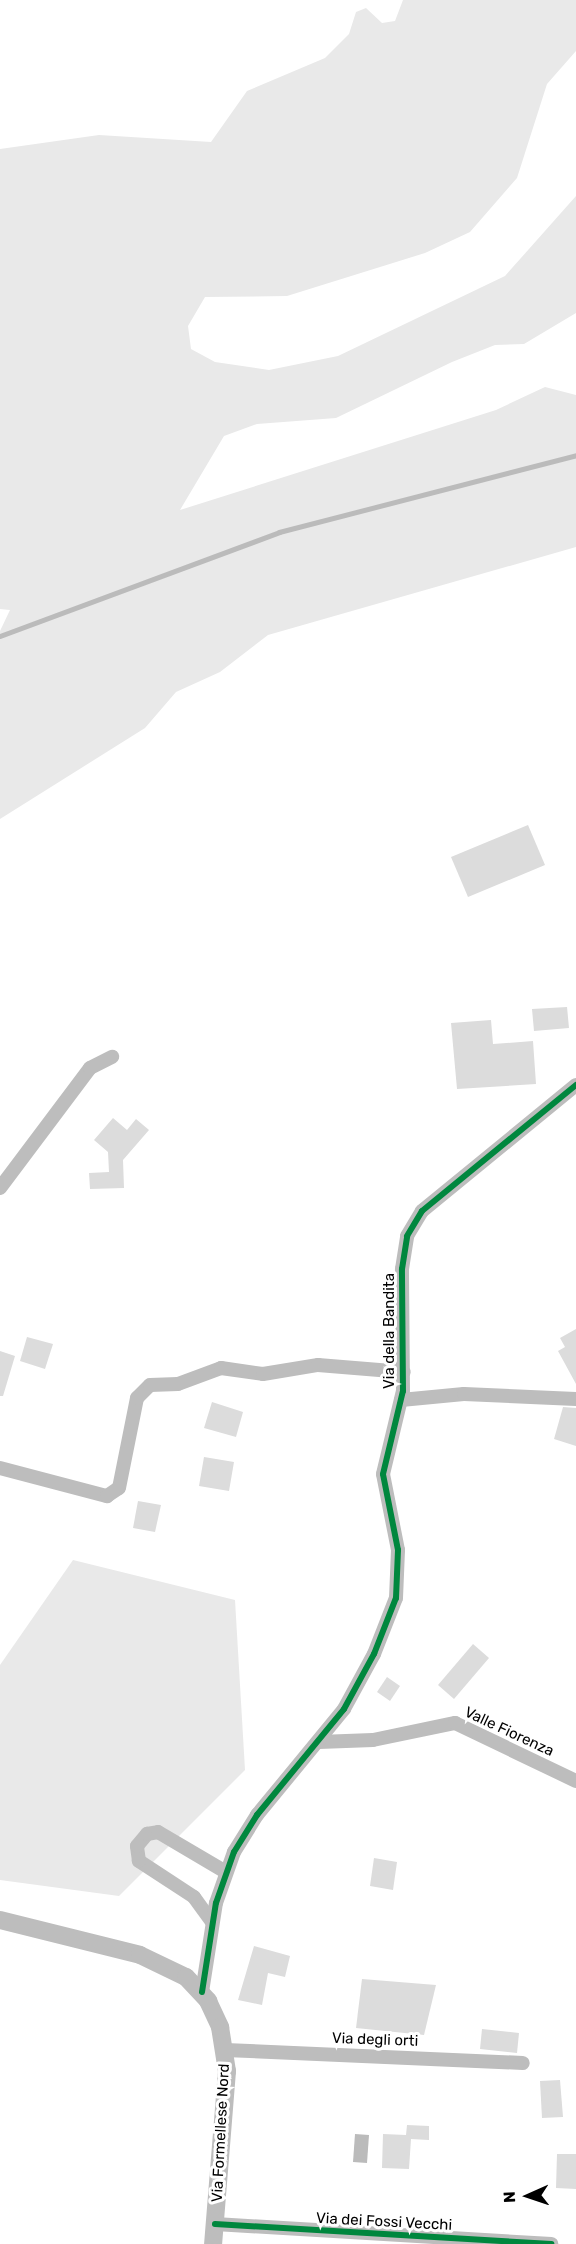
<!DOCTYPE html>
<style>
body{margin:0}
#map{position:relative;width:576px;height:2244px;overflow:hidden;background:#fff;font-family:Rubik,sans-serif}
div>[style]{position:absolute}
[style*='--x']{left:calc(var(--x)*1px);top:calc(var(--y)*1px);width:calc(var(--w)*1px);rotate:calc(var(--a)*1deg)}
.green>*{inset:0;background:#e9e9e9}
.water>*{inset:0;background:#bbb}
.stream>*{height:5px;margin:-2.5px;padding:0 2.5px;transform-origin:2.5px;border-radius:2.5px;background:#bbb}
.building>*{inset:0;background:#dcdcdc}
.minor>*{height:14px;margin:-7px;padding:0 7px;transform-origin:7px;border-radius:7px;background:#bdbdbd}
.tertiary>*{height:18px;margin:-9px;padding:0 9px;transform-origin:9px;border-radius:9px;background:#bdbdbd}
.cycleway>*{height:6px;margin:-3px;padding:0 3px;transform-origin:3px;border-radius:3px;background:#00873e}
span{translate:-50% -50%;white-space:nowrap;text-align:center;line-height:1.15;-webkit-text-stroke:6px #fff;paint-order:stroke}
.street-label{font-size:15px;color:#000}
.north{position:absolute;left:498px;top:2166px;width:60px;height:60px;-webkit-text-stroke:4px #fff;paint-order:stroke;rotate:267deg;font-size:16px;font-weight:700;line-height:24px;text-align:center;color:#000}
.north::after{content:'';display:block;margin:auto;width:21px;height:27px;background:#000;clip-path:polygon(50% 0,100% 100%,50% 72%,0 100%)}
</style>
<div id="map">
<div class="green">
<i style="clip-path:polygon(403px 0,576px 0,576px 51px,547px 84px,517px 178px,470px 232px,425px 253px,287px 296px,205px 297px,188px 326px,191px 349px,215px 362px,269px 370px,338px 356px,505px 276px,576px 196px,576px 313px,524px 344px,495px 345px,452px 362px,336px 418px,257px 424px,224px 436px,180px 510px,496px 410px,545px 387px,576px 395px,576px 547px,268px 635px,220px 672px,176px 692px,145px 728px,0 819px,0 631px,10px 610px,0 609px,0 149px,99px 135px,211px 142px,247px 91px,325px 58px,349px 34px,356px 12px,366px 8px,382px 23px,395px 21px)"></i>
<i style="clip-path:polygon(73px 1560px,235px 1600px,245px 1770px,119px 1896px,0 1880px,0 1665px)"></i>
</div>
<div class="water">
<i style="clip-path:polygon(355px 2134px,369px 2135px,367px 2163px,353px 2162px)"></i>
</div>
<div class="stream">
<i style="--x:0;--y:636;--w:298;--a:-20.4"></i>
<i style="--x:279;--y:532;--w:307;--a:-14.5"></i>
</div>
<div class="building">
<i style="clip-path:polygon(528px 825px,545px 865px,468px 897px,451px 857px)"></i>
<i style="clip-path:polygon(567px 1007px,569px 1028px,534px 1031px,532px 1009px)"></i>
<i style="clip-path:polygon(491px 1020px,493px 1044px,533px 1041px,536px 1084px,457px 1089px,451px 1023px)"></i>
<i style="clip-path:polygon(113px 1118px,127px 1130px,136px 1119px,149px 1130px,123px 1160px,124px 1188px,90px 1189px,89px 1173px,109px 1172px,108px 1152px,94px 1140px)"></i>
<i style="clip-path:polygon(576px 1329px,576px 1384px,558px 1351px,565px 1347px,560px 1338px)"></i>
<i style="clip-path:polygon(27px 1337px,53px 1344px,45px 1369px,20px 1361px)"></i>
<i style="clip-path:polygon(0 1351px,15px 1356px,3px 1396px,0 1396px)"></i>
<i style="clip-path:polygon(212px 1402px,243px 1412px,236px 1437px,204px 1428px)"></i>
<i style="clip-path:polygon(563px 1407px,576px 1408px,576px 1446px,554px 1439px)"></i>
<i style="clip-path:polygon(204px 1457px,234px 1462px,229px 1491px,199px 1486px)"></i>
<i style="clip-path:polygon(138px 1501px,161px 1505px,155px 1532px,133px 1528px)"></i>
<i style="clip-path:polygon(473px 1644px,489px 1658px,454px 1699px,438px 1685px)"></i>
<i style="clip-path:polygon(387px 1677px,400px 1686px,390px 1701px,377px 1692px)"></i>
<i style="clip-path:polygon(374px 1858px,397px 1862px,393px 1890px,370px 1886px)"></i>
<i style="clip-path:polygon(254px 1946px,290px 1956px,285px 1977px,268px 1973px,262px 2005px,238px 2000px)"></i>
<i style="clip-path:polygon(362px 1979px,436px 1985px,424px 2035px,356px 2028px)"></i>
<i style="clip-path:polygon(482px 2029px,519px 2033px,517px 2053px,480px 2049px)"></i>
<i style="clip-path:polygon(560px 2080px,563px 2117px,542px 2118px,540px 2081px)"></i>
<i style="clip-path:polygon(407px 2125px,429px 2126px,429px 2140px,411px 2139px,409px 2169px,382px 2168px,383px 2134px,406px 2135px)"></i>
<i style="clip-path:polygon(557px 2154px,576px 2154px,576px 2189px,556px 2188px)"></i>
</div>
<div class="minor">
<i style="--x:0;--y:1188;--w:150;--a:-53.1"></i>
<i style="--x:90;--y:1068;--w:25;--a:-27"></i>
<i style="--x:401;--y:1400;--w:63;--a:-5.4"></i>
<i style="--x:464;--y:1394;--w:112;--a:2.6"></i>
<i style="--x:0;--y:1468;--w:111;--a:14.7"></i>
<i style="--x:107;--y:1496;--w:14;--a:-34"></i>
<i style="--x:119;--y:1488;--w:92;--a:-78.7"></i>
<i style="--x:137;--y:1398;--w:18;--a:-45"></i>
<i style="--x:150;--y:1385;--w:28;--a:-2"></i>
<i style="--x:178;--y:1384;--w:46;--a:-20.4"></i>
<i style="--x:221;--y:1368;--w:42;--a:8.1"></i>
<i style="--x:263;--y:1374;--w:56;--a:-9.3"></i>
<i style="--x:318;--y:1365;--w:86;--a:4.7"></i>
<i style="--x:319;--y:1742;--w:54;--a:-2.1"></i>
<i style="--x:373;--y:1740;--w:84;--a:-11.7"></i>
<i style="--x:455;--y:1723;--w:134;--a:25.6"></i>
<i style="--x:212;--y:1922;--w:31;--a:-126"></i>
<i style="--x:194;--y:1897;--w:66;--a:-146.8"></i>
<i style="--x:139;--y:1861;--w:15;--a:-98"></i>
<i style="--x:137;--y:1846;--w:16;--a:-50"></i>
<i style="--x:147;--y:1834;--w:11;--a:-10"></i>
<i style="--x:158;--y:1832;--w:79;--a:30.5"></i>
<i style="--x:202;--y:1992;--w:90;--a:-81.1"></i>
<i style="--x:216;--y:1903;--w:54;--a:-70.6"></i>
<i style="--x:234;--y:1852;--w:44;--a:-58.1"></i>
<i style="--x:257;--y:1815;--w:137;--a:-50.6"></i>
<i style="--x:344;--y:1709;--w:63;--a:-61.4"></i>
<i style="--x:374;--y:1654;--w:60;--a:-68.6"></i>
<i style="--x:396;--y:1598;--w:48;--a:-87.6"></i>
<i style="--x:398;--y:1550;--w:77;--a:-101.2"></i>
<i style="--x:383;--y:1474;--w:85;--a:-76.5"></i>
<i style="--x:403;--y:1391;--w:122;--a:-90.5"></i>
<i style="--x:402;--y:1269;--w:33;--a:-81"></i>
<i style="--x:407;--y:1236;--w:29;--a:-59"></i>
<i style="--x:422;--y:1211;--w:199;--a:-39.3"></i>
<i style="--x:225;--y:2050;--w:298;--a:2.5"></i>
<i style="--x:215;--y:2224;--w:337;--a:3.4"></i>
</div>
<div class="tertiary">
<i style="--x:0;--y:1920;--w:144;--a:14"></i>
<i style="--x:140;--y:1955;--w:51;--a:25.6"></i>
<i style="--x:186;--y:1977;--w:33;--a:47"></i>
<i style="--x:208;--y:2001;--w:29;--a:65"></i>
<i style="--x:220;--y:2027;--w:45;--a:81"></i>
<i style="--x:227;--y:2071;--w:174;--a:94.6"></i>
</div>
<div class="cycleway">
<i style="--x:202;--y:1992;--w:90;--a:-81.1"></i>
<i style="--x:216;--y:1903;--w:54;--a:-70.6"></i>
<i style="--x:234;--y:1852;--w:44;--a:-58.1"></i>
<i style="--x:257;--y:1815;--w:137;--a:-50.6"></i>
<i style="--x:344;--y:1709;--w:63;--a:-61.4"></i>
<i style="--x:374;--y:1654;--w:60;--a:-68.6"></i>
<i style="--x:396;--y:1598;--w:48;--a:-87.6"></i>
<i style="--x:398;--y:1550;--w:77;--a:-101.2"></i>
<i style="--x:383;--y:1474;--w:85;--a:-76.5"></i>
<i style="--x:403;--y:1391;--w:122;--a:-90.5"></i>
<i style="--x:402;--y:1269;--w:33;--a:-81"></i>
<i style="--x:407;--y:1236;--w:29;--a:-59"></i>
<i style="--x:422;--y:1211;--w:199;--a:-39.3"></i>
<i style="--x:215;--y:2224;--w:337;--a:3.4"></i>
</div>
<div class="street-label">
<span style="left:390px;top:1331px;rotate:-90deg">Via della Bandita</span>
<span style="left:509px;top:1732px;rotate:25deg">Valle Fiorenza</span>
<span style="left:375px;top:2040px;rotate:2deg">Via degli orti</span>
<span style="left:221px;top:2133px;rotate:-87deg">Via Formellese Nord</span>
<span style="left:384px;top:2222px;rotate:3deg">Via dei Fossi Vecchi</span>
</div>
<div class="north">N</div>
</div>
